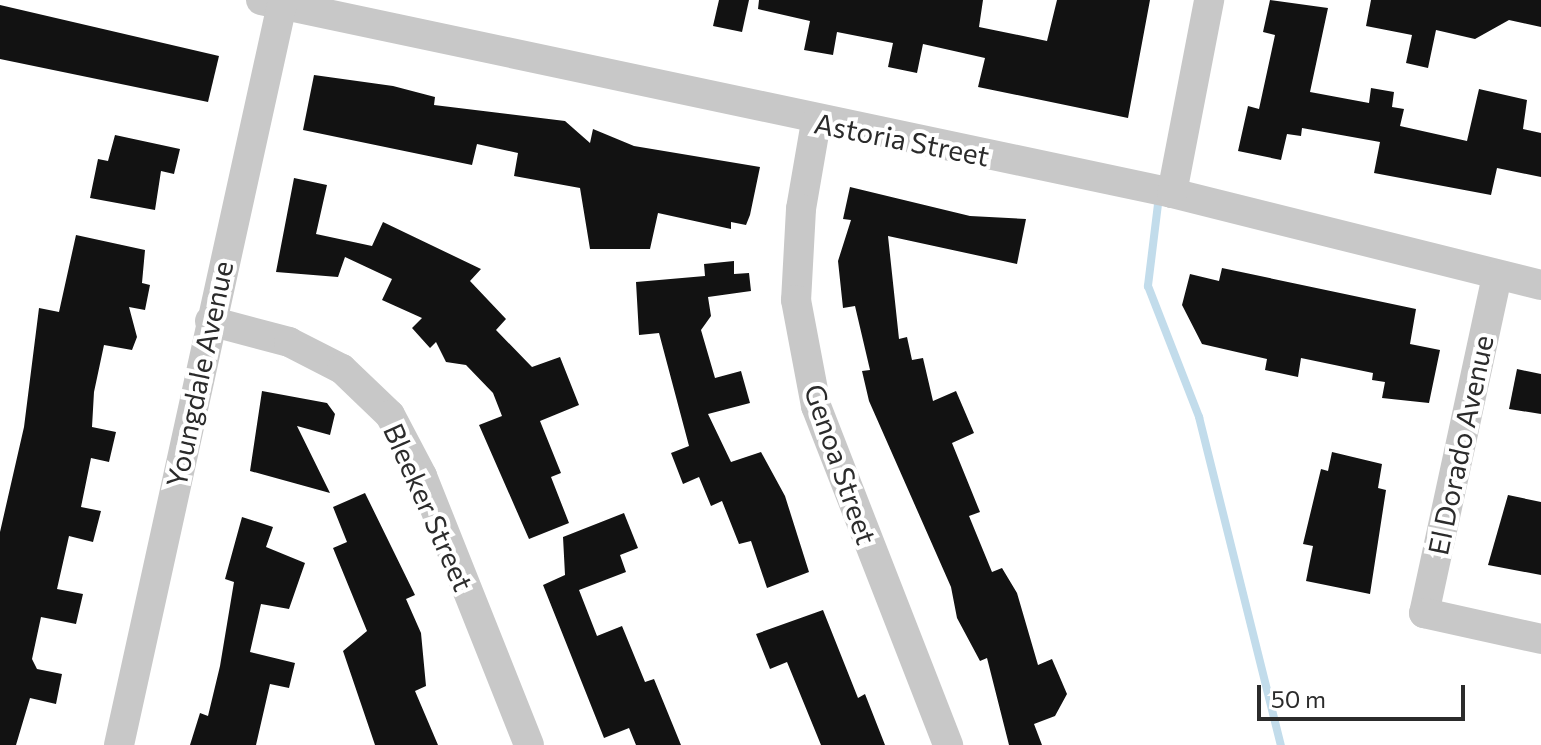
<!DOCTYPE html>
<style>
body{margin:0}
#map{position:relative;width:1541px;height:745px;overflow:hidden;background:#fff;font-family:Commissioner,sans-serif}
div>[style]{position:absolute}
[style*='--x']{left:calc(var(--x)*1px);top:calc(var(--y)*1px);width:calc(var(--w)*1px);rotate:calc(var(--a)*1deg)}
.stream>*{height:8px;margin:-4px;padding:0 4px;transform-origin:4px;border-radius:4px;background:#c2dceb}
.building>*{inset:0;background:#121212}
.minor>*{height:30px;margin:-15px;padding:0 15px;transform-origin:15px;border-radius:15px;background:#c8c8c8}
span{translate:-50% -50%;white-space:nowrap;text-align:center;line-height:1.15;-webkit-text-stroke:8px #fff;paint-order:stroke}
.street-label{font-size:28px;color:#2b2b2b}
.scale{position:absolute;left:1257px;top:685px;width:208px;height:36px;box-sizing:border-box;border:4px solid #2b2b2b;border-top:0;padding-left:10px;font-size:24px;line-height:28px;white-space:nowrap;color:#2b2b2b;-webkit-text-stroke:6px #fff;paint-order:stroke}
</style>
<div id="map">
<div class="stream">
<i style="--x:1159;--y:196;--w:91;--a:97"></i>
<i style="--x:1148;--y:286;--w:141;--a:68.7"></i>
<i style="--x:1199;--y:417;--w:338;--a:76"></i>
</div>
<div class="building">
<i style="clip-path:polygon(719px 0,749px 0,742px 32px,713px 26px)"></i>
<i style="clip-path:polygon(759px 0,983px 0,979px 27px,1047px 41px,1057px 0,1150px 0,1128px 118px,978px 87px,985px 58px,923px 44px,917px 73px,888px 67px,893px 43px,837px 32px,833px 55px,804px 50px,810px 21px,758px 9px)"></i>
<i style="clip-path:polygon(1270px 0,1328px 8px,1310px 92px,1369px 103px,1371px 88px,1394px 92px,1392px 107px,1404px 109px,1400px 126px,1467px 141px,1479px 89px,1527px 100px,1523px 129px,1541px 133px,1541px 177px,1497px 168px,1491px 195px,1374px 173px,1380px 142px,1302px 128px,1301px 136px,1287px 134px,1281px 160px,1238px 151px,1248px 106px,1259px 109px,1275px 35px,1263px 32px)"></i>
<i style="clip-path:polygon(1371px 0,1541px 0,1541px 27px,1509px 20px,1475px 39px,1436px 30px,1428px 68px,1406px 63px,1412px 35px,1366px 26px)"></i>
<i style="clip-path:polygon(0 5px,219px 56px,208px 102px,0 59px)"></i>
<i style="clip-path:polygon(314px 75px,393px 86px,435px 97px,434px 105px,565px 121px,590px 143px,593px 129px,634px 146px,760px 167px,750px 215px,746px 225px,731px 222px,731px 229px,658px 213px,650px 249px,590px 249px,580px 188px,514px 176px,518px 153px,477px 144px,472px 165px,303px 130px)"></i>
<i style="clip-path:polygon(115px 135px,180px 149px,174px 174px,161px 171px,155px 210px,90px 198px,98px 159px,108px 161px)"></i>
<i style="clip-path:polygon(294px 178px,327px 185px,316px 234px,372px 246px,383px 222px,481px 269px,470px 281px,506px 319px,496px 330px,532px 367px,560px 357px,579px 405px,540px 421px,561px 473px,551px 477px,569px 523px,529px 539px,479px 425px,502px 416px,493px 393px,466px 365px,446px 362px,436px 342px,430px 348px,412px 328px,422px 318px,382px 300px,392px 279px,345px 257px,338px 277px,276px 272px)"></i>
<i style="clip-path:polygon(850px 187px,970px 216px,1026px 219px,1017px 264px,888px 236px,899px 339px,907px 337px,912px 360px,923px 358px,933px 401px,956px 391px,974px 433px,952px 443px,980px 512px,969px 516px,992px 572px,1002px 568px,1017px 593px,1038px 665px,1052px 659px,1067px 694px,1055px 716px,1034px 724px,1042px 745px,1009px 745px,987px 658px,980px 661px,957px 618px,951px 587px,869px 401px,862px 371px,870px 370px,855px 306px,843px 308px,838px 261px,851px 220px,843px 219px)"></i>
<i style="clip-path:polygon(76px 235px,145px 250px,142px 283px,150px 285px,145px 310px,129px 307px,137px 337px,132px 350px,104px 345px,94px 392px,92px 427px,116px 432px,109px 462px,91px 458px,81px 507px,101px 511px,93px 542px,69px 536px,57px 589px,83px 594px,76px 624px,41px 617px,32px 659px,37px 669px,62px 674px,56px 704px,30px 698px,16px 745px,0 745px,0 532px,24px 427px,39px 308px,59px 312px)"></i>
<i style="clip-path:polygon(734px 261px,734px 274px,749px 273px,751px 291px,708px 297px,711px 316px,701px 330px,715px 378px,741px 371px,750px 403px,708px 414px,731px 462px,761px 452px,785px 496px,809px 572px,767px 588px,751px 541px,739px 544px,722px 501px,711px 506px,699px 477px,683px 484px,671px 453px,689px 446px,659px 333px,639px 335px,636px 282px,705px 276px,704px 264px)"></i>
<i style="clip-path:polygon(1222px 268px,1416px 309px,1410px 344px,1440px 350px,1429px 403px,1382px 398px,1385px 382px,1372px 380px,1373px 373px,1301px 358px,1298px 377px,1265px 370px,1267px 359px,1202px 344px,1182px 305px,1190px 274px,1219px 281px)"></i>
<i style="clip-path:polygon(1517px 369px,1541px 374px,1541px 414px,1509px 409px)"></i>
<i style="clip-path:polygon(262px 391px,327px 403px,335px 414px,330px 435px,297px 426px,330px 493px,250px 471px)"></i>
<i style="clip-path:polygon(1332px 452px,1382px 464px,1378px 488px,1386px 490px,1370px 594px,1306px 581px,1313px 546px,1303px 544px,1321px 469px,1328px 471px)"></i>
<i style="clip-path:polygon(365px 493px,415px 595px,406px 599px,421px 633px,426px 686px,415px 691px,438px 745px,375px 745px,343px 651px,367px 631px,333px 548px,347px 542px,333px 507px)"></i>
<i style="clip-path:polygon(1508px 495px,1541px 502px,1541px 575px,1488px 565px)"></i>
<i style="clip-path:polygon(624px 513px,638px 548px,620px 555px,626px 572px,579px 590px,597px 636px,622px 626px,645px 682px,654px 679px,681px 745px,636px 745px,629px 728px,604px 738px,543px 585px,565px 575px,563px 537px)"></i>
<i style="clip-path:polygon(242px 517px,273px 527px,266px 547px,305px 563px,289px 609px,261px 604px,250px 652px,295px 663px,289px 688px,270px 684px,256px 745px,190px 745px,200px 713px,208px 716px,220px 666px,234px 582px,225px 579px)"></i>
<i style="clip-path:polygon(823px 610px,858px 698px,865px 694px,885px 745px,821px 745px,787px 662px,770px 669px,756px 634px)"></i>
</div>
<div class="minor">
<i style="--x:261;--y:0;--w:931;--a:11.96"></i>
<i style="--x:1172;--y:193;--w:380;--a:14"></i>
<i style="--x:816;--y:122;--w:88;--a:99.8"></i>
<i style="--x:801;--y:209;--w:91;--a:93.1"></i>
<i style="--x:796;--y:300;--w:108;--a:79.3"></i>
<i style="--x:816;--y:406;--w:364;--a:68.7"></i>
<i style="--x:1172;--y:193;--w:197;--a:-79.1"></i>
<i style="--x:1497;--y:276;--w:345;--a:102.2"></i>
<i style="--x:1424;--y:613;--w:120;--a:12.5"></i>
<i style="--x:210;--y:321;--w:82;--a:14.9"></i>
<i style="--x:289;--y:342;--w:59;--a:27"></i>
<i style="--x:342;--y:369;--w:66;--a:43.8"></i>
<i style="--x:390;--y:415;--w:69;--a:62.3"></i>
<i style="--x:422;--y:476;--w:289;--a:68.3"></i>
<i style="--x:119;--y:745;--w:759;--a:-77.59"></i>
</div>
<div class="street-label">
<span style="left:902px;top:139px;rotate:11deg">Astoria Street</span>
<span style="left:199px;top:374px;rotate:-78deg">Youngdale Avenue</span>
<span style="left:1460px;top:445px;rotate:-78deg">El Dorado Avenue</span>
<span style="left:841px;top:464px;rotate:71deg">Genoa Street</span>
<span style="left:429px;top:507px;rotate:66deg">Bleeker Street</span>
</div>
<div class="scale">50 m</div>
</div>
